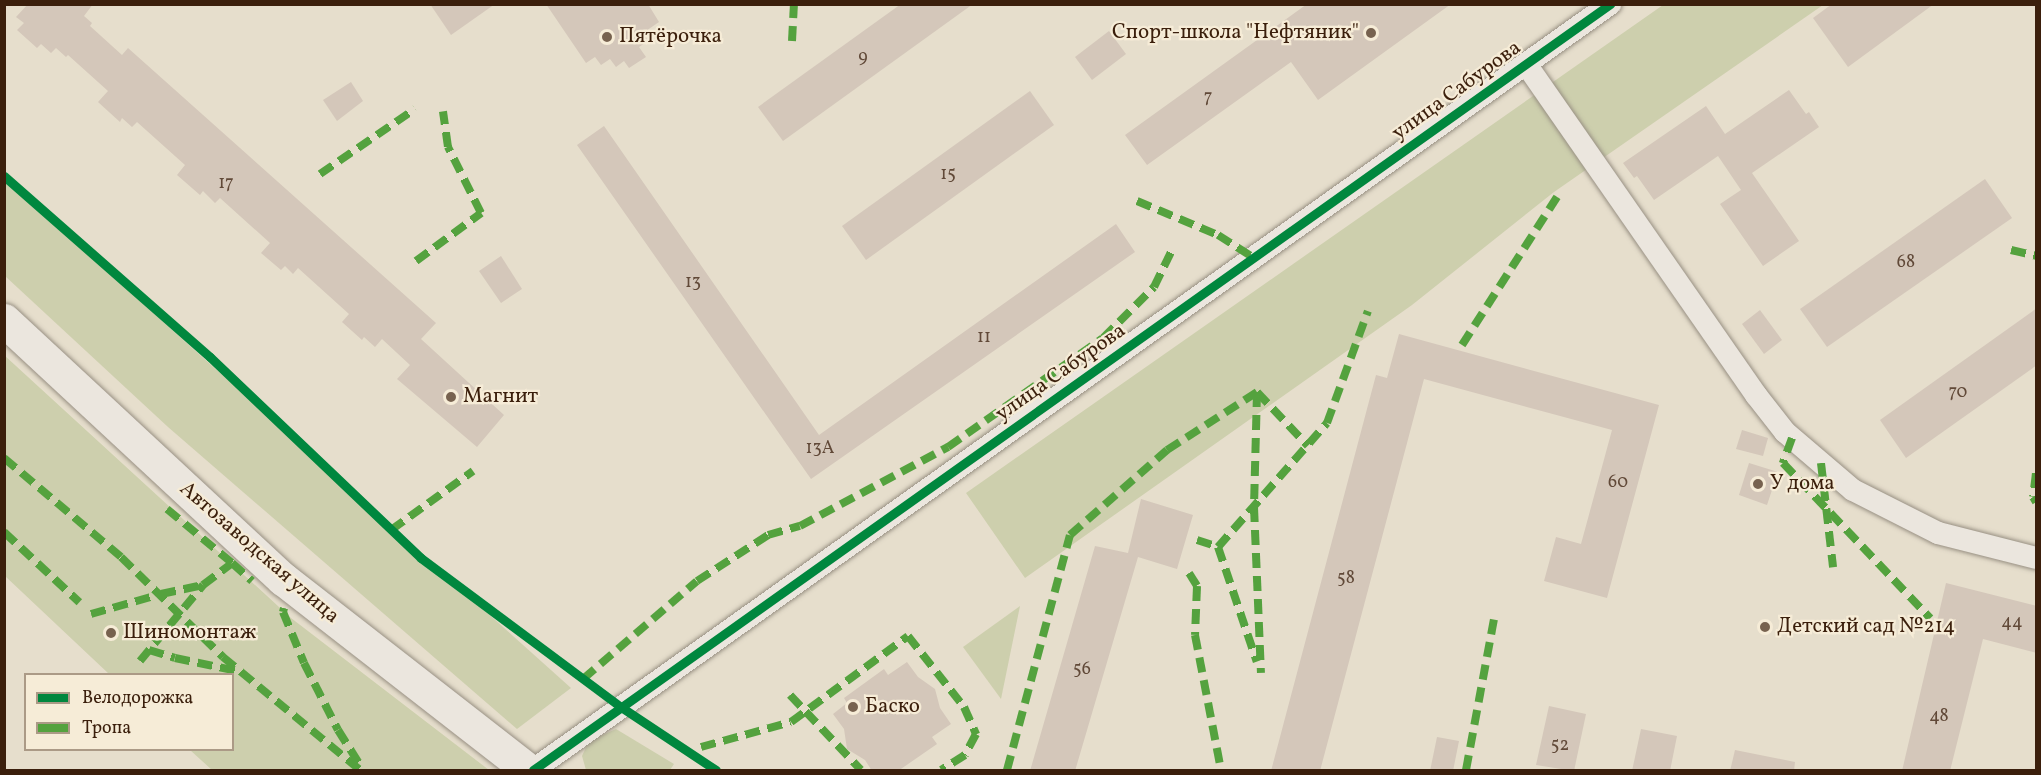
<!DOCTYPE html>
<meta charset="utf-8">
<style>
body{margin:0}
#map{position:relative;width:2041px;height:775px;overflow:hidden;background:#e6decc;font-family:Vollkorn,serif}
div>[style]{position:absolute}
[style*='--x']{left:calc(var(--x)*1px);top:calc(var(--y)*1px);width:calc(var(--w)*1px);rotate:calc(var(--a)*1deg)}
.green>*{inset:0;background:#cdcfad}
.building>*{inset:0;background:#d4c7ba}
.roads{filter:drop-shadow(0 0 2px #989083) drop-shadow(0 0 2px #989083)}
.minor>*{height:22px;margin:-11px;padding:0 11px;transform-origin:11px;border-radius:11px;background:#ebe6de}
.secondary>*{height:33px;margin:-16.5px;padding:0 16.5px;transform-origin:16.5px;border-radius:16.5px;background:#ebe6de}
.quiet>*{height:8px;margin-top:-4px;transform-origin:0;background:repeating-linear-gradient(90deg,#54a23e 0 15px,transparent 0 23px)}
.cycleway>*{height:9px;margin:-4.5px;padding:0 4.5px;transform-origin:4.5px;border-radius:4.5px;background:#00873e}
.dots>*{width:16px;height:16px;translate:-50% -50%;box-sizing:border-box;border:3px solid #f6ecd7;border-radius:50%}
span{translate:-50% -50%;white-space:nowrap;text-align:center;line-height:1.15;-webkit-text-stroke:4.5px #f6ecd7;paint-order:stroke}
.number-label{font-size:18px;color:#614938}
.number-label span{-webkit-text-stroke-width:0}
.poi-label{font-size:21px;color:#3b1f0c}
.right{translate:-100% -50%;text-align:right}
.left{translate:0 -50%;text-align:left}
.street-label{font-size:21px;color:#3b1f0c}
.frame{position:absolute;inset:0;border:6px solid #3b1f0c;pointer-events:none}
.legend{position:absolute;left:24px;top:673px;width:210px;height:78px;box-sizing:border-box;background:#f6ecd7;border:2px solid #ab9a86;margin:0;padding:8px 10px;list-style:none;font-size:18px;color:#3b1f0c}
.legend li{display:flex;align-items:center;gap:12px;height:30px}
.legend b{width:30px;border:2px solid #ab9a86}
</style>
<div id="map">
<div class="green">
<i style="clip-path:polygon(1663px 5px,1823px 5px,1554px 192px,1412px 305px,1025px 578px,966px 493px)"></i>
<i style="clip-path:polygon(4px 180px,5px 180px,571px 688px,517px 729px,168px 427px,5px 276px)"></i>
<i style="clip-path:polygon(4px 355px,291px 618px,489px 770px,212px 770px,190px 750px,232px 750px,232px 674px,109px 674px,5px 576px)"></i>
<i style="clip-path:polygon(1020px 606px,1001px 699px,963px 647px)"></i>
<i style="clip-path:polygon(616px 729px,674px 764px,670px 770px,586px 770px,582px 756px,589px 741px)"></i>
</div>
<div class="building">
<i style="clip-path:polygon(28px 4px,93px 4px,84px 16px,92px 23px,90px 26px,122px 55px,128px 48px,436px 323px,421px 339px,504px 415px,477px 447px,397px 379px,410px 365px,382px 339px,375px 347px,364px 337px,362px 340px,342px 322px,349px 314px,298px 268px,293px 274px,285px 266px,281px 270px,261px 253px,270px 243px,220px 198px,215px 203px,203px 191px,200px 195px,177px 175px,185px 165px,137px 122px,132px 127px,122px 118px,120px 122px,98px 102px,108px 91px,68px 55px,66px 57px,56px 48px,51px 53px,41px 44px,37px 48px,17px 30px,24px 23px,16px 17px)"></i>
<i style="clip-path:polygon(430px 4px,495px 4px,451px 35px)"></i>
<i style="clip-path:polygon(546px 4px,648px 4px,659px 22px,643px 33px,648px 41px,639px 47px,646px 57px,629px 68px,624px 61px,616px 67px,610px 59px,601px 65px,595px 57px,586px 63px)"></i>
<i style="clip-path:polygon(901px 4px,973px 4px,783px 141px,758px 107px)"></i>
<i style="clip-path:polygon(1307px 4px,1451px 4px,1318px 100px,1291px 62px,1147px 165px,1125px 135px)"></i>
<i style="clip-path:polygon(1832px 4px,1934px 4px,1848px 67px,1813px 18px)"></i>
<i style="clip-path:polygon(1109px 31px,1126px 54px,1092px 80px,1075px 57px)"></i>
<i style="clip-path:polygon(351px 82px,363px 101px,337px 121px,323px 100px)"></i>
<i style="clip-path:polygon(1789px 90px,1806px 114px,1809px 112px,1819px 127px,1752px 173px,1799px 241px,1763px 266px,1720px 204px,1741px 190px,1718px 156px,1654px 200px,1637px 176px,1634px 178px,1623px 163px,1706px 106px,1725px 134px)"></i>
<i style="clip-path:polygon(1030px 91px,1054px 125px,866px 260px,842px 226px)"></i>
<i style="clip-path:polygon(604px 126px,819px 435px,1116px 224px,1135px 252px,811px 479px,577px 145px)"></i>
<i style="clip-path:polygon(1985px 179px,2012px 218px,1827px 347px,1800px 309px)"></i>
<i style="clip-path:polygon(501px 256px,522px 289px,501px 303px,479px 271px)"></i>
<i style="clip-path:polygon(2037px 308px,2037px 365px,1906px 458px,1880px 420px)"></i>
<i style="clip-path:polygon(1760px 310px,1782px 340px,1764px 354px,1742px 324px)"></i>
<i style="clip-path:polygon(1399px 334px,1659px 405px,1607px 598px,1544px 581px,1556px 537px,1581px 544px,1612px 430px,1424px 379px,1320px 771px,1271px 771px,1376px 375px,1387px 378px)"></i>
<i style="clip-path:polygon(1742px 430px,1768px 438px,1763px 456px,1736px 449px)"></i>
<i style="clip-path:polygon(1749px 463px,1778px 472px,1767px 505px,1739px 495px)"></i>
<i style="clip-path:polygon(1141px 499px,1193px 515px,1177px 569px,1138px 557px,1075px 771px,1030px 771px,1095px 546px,1128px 553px)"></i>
<i style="clip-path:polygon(1946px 583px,2037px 606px,2037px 653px,1983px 639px,1950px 771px,1902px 771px)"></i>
<i style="clip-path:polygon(907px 662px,918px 677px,935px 689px,940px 708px,951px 724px,932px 737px,937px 744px,898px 771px,872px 771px,865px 760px,847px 749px,844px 729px,833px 714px,847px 703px,844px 698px,884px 669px,888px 675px)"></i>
<i style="clip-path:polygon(1549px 706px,1586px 714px,1574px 771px,1536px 765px)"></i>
<i style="clip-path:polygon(1641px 729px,1677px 736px,1670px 771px,1632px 771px)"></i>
<i style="clip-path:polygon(1437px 737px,1459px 741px,1453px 771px,1430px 771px)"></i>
<i style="clip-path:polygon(1735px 750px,1795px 762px,1794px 771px,1730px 771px)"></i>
</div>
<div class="roads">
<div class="minor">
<i style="--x:1526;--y:64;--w:403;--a:55.2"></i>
<i style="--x:1756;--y:395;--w:47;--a:51.9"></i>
<i style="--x:1785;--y:432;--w:89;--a:40.5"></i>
<i style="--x:1853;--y:490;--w:95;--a:26.8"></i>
<i style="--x:1938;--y:533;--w:101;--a:14.3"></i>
<i style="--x:533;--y:770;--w:1322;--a:-35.42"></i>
</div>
<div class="secondary">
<i style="--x:4;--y:320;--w:381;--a:42.9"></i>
<i style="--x:283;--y:579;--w:311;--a:37.9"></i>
</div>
</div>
<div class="quiet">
<i style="--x:792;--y:41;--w:37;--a:-87"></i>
<i style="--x:320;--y:174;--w:115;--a:-34.4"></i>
<i style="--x:1137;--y:201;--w:88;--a:22.8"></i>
<i style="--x:1218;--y:235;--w:43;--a:32.6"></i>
<i style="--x:2011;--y:250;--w:26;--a:13"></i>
<i style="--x:416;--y:261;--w:81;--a:-36.4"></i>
<i style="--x:481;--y:213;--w:74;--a:-116.6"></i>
<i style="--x:448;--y:147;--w:36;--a:-98"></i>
<i style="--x:1462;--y:345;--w:183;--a:-57.3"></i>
<i style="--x:1257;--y:392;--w:115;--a:91.5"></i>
<i style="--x:1254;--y:507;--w:166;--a:87.6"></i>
<i style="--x:1257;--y:392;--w:74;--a:46.6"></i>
<i style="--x:1792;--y:438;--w:27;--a:110"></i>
<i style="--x:1783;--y:463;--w:214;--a:46.5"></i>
<i style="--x:4;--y:458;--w:153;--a:40.2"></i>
<i style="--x:121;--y:557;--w:143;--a:44.4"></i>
<i style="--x:223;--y:657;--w:178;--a:39.5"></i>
<i style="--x:1821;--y:463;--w:105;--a:83.4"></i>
<i style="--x:2036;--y:473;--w:24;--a:97"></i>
<i style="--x:2033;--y:497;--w:6;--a:59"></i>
<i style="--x:167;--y:509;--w:85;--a:39.7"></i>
<i style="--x:391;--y:530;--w:101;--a:-35.7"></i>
<i style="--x:4;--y:532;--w:103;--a:43"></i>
<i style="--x:1197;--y:540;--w:22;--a:18"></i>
<i style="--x:1218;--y:547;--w:165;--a:-48.7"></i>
<i style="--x:1327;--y:423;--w:119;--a:-69.9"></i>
<i style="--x:1218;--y:547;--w:121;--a:71.3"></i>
<i style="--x:1189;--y:573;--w:15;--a:58"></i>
<i style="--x:1197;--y:586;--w:49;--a:92.3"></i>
<i style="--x:1195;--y:635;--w:137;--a:79.1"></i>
<i style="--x:284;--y:608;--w:4;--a:104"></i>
<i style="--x:283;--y:612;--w:55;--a:67.6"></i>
<i style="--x:304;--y:663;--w:75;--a:63.1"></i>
<i style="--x:338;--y:730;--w:45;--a:57.7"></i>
<i style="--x:91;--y:614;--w:73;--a:-15.9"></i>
<i style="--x:161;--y:594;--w:43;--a:-12.1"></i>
<i style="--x:203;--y:585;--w:36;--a:-37"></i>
<i style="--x:232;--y:563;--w:27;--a:42"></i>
<i style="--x:149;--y:650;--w:27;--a:17"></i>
<i style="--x:175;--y:658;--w:63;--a:11.8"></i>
<i style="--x:140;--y:661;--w:99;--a:-50.3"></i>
<i style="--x:583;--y:679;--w:150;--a:-40.7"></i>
<i style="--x:697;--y:581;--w:85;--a:-32.9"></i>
<i style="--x:768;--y:535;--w:33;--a:-16"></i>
<i style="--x:800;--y:526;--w:168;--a:-28.1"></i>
<i style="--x:948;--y:447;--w:189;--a:-35.1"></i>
<i style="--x:1103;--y:338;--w:72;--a:-45"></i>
<i style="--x:1154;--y:287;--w:43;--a:-64"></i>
<i style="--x:790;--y:695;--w:103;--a:46.6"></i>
<i style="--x:701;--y:747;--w:93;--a:-15.5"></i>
<i style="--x:791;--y:722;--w:145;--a:-36.3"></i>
<i style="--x:908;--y:636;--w:90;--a:51.7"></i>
<i style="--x:964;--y:707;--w:30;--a:66"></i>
<i style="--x:976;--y:734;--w:24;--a:118"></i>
<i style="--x:965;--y:755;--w:28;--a:148"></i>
<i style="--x:1007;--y:770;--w:243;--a:-75"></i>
<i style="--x:1070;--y:535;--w:129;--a:-41.2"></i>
<i style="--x:1167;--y:450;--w:107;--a:-32.8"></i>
<i style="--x:1466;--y:770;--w:160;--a:-79.5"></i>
</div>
<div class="cycleway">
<i style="--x:4;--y:176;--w:274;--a:41.3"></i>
<i style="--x:210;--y:357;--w:291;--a:43.6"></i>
<i style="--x:421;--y:558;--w:249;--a:36.7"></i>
<i style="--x:621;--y:707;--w:114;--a:33.6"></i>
<i style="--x:533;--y:770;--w:1322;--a:-35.42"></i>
</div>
<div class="dots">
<i style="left:1371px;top:33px;background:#77624f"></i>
<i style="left:607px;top:37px;background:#77624f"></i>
<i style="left:451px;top:397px;background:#77624f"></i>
<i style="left:1758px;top:484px;background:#77624f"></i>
<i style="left:1765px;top:627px;background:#77624f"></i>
<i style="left:111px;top:633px;background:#77624f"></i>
<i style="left:853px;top:707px;background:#77624f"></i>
</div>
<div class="number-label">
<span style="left:863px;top:58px">9</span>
<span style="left:1208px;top:98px">7</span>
<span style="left:948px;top:175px">15</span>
<span style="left:226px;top:184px">17</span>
<span style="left:1906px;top:263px">68</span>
<span style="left:693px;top:283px">13</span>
<span style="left:984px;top:338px">11</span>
<span style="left:1958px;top:393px">70</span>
<span style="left:820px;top:449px">13А</span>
<span style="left:1618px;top:483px">60</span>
<span style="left:1346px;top:579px">58</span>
<span style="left:2012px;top:623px">44</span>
<span style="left:1082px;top:670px">56</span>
<span style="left:1939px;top:717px">48</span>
<span style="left:1560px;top:746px">52</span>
</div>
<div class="poi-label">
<span class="right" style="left:1359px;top:33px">Спорт-школа "Нефтяник"</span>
<span class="left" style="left:619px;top:37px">Пятёрочка</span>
<span class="left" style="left:463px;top:397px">Магнит</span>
<span class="left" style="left:1770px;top:484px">У дома</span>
<span class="left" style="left:1777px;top:627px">Детский сад №214</span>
<span class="left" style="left:123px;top:633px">Шиномонтаж</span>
<span class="left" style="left:865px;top:707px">Баско</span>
</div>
<div class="street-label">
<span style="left:1457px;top:91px;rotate:-36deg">улица Сабурова</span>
<span style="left:1061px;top:373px;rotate:-35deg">улица Сабурова</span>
<span style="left:259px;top:553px;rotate:41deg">Автозаводская улица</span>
</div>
<div class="frame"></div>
<ul class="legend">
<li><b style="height:8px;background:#00873e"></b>Велодорожка</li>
<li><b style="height:8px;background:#54a23e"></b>Тропа</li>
</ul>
</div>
